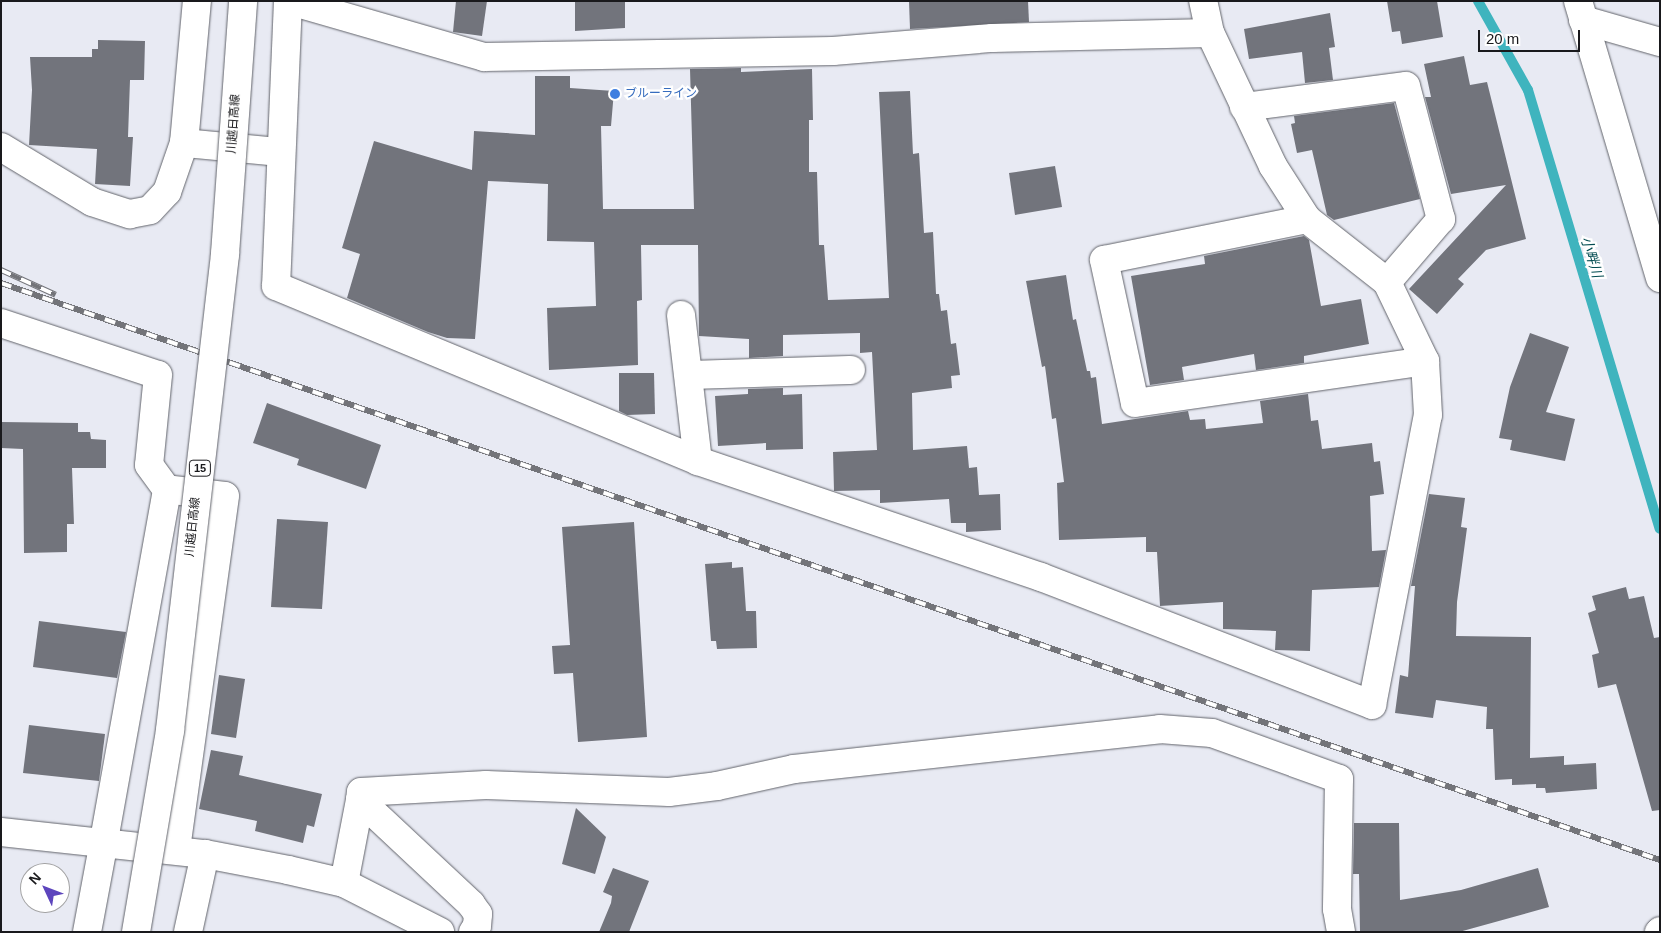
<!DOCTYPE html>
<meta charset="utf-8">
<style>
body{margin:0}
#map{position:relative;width:1661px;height:933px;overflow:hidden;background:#e8eaf3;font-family:Helvetica,"Noto Sans JP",sans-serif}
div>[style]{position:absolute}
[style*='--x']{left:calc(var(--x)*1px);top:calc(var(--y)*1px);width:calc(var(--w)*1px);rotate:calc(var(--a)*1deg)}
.stream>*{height:10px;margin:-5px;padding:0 5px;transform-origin:5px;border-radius:5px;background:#3fb4be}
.building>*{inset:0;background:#72747c}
.roads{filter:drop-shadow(0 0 1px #62646b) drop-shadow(0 0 1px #62646b)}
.minor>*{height:28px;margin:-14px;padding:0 14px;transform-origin:14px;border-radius:14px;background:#fff}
.tertiary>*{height:28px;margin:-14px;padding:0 14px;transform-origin:14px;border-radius:14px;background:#fff}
.rail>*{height:5.5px;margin-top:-2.75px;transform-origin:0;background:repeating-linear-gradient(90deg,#fff 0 11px,#737479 0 22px);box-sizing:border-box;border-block:1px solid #737479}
.bridges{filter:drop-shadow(0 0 1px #62646b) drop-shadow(0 0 1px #62646b)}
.primary-bridge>*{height:28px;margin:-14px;padding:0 14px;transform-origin:14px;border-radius:14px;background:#fff}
.dots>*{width:14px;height:14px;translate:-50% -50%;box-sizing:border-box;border:2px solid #fff;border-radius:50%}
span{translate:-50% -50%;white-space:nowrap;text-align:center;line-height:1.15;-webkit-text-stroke:4.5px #fff;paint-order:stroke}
.shield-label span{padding:1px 4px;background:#fff;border:1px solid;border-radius:4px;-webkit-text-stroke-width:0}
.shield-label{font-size:11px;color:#19191c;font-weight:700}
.shop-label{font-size:12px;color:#366cbe}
.left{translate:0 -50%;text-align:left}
.street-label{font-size:12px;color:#19191c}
.water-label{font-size:14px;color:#034c51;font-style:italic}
.frame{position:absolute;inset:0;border:2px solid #19191c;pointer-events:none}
.north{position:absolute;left:20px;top:863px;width:50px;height:50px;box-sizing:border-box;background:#fff;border:1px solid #a3a3a4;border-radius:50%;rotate:313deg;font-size:14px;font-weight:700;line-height:20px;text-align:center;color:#19191c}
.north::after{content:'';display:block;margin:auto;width:18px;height:22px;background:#5d45bd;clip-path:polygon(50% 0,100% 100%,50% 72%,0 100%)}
.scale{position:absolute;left:1478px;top:30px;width:102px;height:22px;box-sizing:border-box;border:2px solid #19191c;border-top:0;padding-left:6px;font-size:15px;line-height:18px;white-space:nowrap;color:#19191c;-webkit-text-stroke:4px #fff;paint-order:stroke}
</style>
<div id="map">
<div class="stream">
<i style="--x:1478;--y:1;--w:102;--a:60.7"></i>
<i style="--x:1528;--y:90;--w:458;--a:73.3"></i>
</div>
<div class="building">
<i style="clip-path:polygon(456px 1px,487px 1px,482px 36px,453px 32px)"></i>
<i style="clip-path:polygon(575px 1px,625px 1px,625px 28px,575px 31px)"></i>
<i style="clip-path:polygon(909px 1px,1028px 1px,1029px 22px,910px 29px)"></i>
<i style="clip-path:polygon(1387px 1px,1437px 1px,1443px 37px,1402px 44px,1400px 31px,1392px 32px)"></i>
<i style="clip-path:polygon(1330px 13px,1335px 47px,1329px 48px,1333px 80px,1305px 83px,1302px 52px,1249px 59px,1244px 29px)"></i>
<i style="clip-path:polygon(98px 40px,145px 41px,144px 80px,130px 80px,128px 137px,133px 137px,130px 186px,95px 184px,97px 149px,29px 145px,32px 90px,30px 57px,92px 57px,92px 49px,98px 49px)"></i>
<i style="clip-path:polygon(1464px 56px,1470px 85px,1487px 82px,1526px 239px,1486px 250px,1458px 279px,1464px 284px,1437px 314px,1409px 289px,1506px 185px,1451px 194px,1425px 97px,1431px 97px,1424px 64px)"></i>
<i style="clip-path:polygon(741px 68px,741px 72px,812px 69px,813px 120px,809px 120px,809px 172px,817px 172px,819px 245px,824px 245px,828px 300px,889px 298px,879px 92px,910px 91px,913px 154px,919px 153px,924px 233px,933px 232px,936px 294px,939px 294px,941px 311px,947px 310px,951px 344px,956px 343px,960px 375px,951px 376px,952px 388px,912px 393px,913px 450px,967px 446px,969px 468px,977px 467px,979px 495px,1000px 494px,1001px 530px,966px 532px,966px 523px,951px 523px,949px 499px,880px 503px,880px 490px,834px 491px,833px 452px,877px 450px,872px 352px,860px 353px,860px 333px,783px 335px,783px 356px,749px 358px,749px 339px,699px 336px,698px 245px,641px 245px,642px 300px,637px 301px,638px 365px,549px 370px,547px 308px,596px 306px,594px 242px,547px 241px,548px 184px,488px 181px,475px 339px,447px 338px,428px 332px,347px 298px,360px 254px,342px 248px,374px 141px,472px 170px,474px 131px,535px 135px,535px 76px,570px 76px,570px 88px,614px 91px,611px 126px,601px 126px,603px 209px,694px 209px,690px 69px)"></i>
<i style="clip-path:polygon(1394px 103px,1420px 199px,1334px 220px,1327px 215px,1312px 150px,1297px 153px,1291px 124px,1295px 123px,1294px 116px)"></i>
<i style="clip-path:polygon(1055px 166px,1062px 207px,1015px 215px,1009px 173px)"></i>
<i style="clip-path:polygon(1304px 236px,1309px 240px,1321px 306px,1361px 299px,1369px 344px,1304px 356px,1304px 363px,1256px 370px,1254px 354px,1182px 367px,1184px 380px,1150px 385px,1131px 276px,1205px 264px,1204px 256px)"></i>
<i style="clip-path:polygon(1066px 275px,1073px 320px,1076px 319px,1087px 371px,1090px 371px,1091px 378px,1096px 377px,1102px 424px,1188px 411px,1190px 420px,1205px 419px,1206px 429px,1263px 423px,1260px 401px,1308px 394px,1311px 421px,1318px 420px,1322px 449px,1372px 443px,1374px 462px,1380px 461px,1384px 494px,1370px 496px,1372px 551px,1386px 550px,1379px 587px,1312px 590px,1310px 651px,1275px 650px,1276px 631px,1223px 629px,1223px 602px,1160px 606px,1157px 552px,1146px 552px,1146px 537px,1059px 540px,1057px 483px,1064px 482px,1056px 418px,1052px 419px,1045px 366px,1042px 367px,1026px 281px)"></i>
<i style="clip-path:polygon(1530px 333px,1569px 347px,1546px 412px,1575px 419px,1565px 461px,1510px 450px,1512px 440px,1499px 438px,1510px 387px)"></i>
<i style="clip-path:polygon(619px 373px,654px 373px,655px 414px,627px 415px,619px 411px)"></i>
<i style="clip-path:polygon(783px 388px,783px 395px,802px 394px,803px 449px,766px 450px,766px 443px,718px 446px,715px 396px,748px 394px,748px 389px)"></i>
<i style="clip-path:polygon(267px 403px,381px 445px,366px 489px,297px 465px,299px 459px,253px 443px)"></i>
<i style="clip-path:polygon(1px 422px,78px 423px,78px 432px,90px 432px,91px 439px,106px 440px,106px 468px,72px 468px,74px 524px,67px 524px,67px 552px,24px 553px,23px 449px,1px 448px)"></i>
<i style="clip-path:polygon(1429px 494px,1465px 498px,1461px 527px,1467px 528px,1457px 602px,1456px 636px,1531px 637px,1530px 758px,1564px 756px,1564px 765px,1596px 763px,1597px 789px,1546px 793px,1545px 788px,1536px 788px,1536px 784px,1512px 785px,1512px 779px,1495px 780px,1493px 729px,1486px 729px,1487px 707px,1436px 700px,1433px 718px,1395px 713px,1400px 675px,1408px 677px,1415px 586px,1411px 586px)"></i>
<i style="clip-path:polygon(277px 519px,328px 522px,322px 609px,271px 607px)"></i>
<i style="clip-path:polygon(634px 522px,647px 737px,578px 742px,573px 673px,554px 674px,552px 646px,570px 645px,562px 527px)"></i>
<i style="clip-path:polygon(732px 562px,732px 568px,743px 567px,746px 611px,756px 611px,757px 648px,717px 649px,716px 641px,711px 641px,705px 564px)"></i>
<i style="clip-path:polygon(1626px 587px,1629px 599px,1644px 596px,1654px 638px,1660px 637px,1660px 810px,1652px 811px,1616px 684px,1598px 688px,1592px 655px,1599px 653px,1588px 613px,1596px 610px,1592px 596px)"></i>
<i style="clip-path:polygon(39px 621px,126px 632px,117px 678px,33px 667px)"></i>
<i style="clip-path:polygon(219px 675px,245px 679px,236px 738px,211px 734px)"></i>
<i style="clip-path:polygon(29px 725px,105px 734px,99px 781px,23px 773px)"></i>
<i style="clip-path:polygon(211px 750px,243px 756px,239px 775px,322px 794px,314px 827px,307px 825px,303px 843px,255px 831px,257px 821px,199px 809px)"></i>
<i style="clip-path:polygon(576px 808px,606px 837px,595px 874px,562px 864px)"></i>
<i style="clip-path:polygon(1354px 823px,1399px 823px,1400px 900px,1461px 890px,1538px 868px,1549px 907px,1459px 932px,1360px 932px,1359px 874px,1353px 874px)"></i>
<i style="clip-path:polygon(613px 868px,649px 881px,629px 932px,599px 932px,611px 903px,612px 896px,603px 892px)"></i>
</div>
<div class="roads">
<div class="minor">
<i style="--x:288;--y:1;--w:285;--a:92.4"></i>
<i style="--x:276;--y:286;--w:457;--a:22.5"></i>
<i style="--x:698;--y:461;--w:362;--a:18.7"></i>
<i style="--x:1041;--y:577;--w:355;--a:21.1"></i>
<i style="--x:1372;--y:705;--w:295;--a:-79.1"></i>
<i style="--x:1428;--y:415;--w:54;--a:-93.2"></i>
<i style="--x:1425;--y:361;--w:88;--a:-115.7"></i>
<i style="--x:1387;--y:282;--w:102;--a:-141.8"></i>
<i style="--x:1307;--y:219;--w:63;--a:-122.7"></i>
<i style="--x:1273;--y:166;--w:147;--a:-115.3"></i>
<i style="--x:1210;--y:33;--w:33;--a:-102"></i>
<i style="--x:290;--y:1;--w:202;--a:16.1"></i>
<i style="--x:484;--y:57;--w:349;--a:-1"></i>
<i style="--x:833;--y:51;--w:160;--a:-4.7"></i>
<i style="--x:992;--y:38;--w:218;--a:-1.3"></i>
<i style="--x:1578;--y:1;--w:289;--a:73.5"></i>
<i style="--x:1583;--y:20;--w:80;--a:15.9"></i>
<i style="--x:1244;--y:107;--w:163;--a:-7.4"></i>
<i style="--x:1406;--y:86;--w:138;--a:75.3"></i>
<i style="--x:1441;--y:219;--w:83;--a:130.6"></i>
<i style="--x:184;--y:143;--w:96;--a:5.4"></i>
<i style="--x:1;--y:147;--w:106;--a:31.1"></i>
<i style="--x:92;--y:202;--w:40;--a:18"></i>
<i style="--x:130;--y:214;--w:20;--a:-11"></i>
<i style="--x:150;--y:210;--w:25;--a:-47"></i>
<i style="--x:167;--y:192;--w:52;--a:-70.9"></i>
<i style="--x:184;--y:143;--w:143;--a:-84.8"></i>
<i style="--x:1307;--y:219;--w:207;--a:168.6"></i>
<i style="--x:1104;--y:260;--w:146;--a:77.8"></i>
<i style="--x:1135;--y:403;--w:293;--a:-8.2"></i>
<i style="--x:681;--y:315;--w:147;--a:83.4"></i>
<i style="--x:1;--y:323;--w:165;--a:18.3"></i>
<i style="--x:158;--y:375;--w:90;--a:95.7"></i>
<i style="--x:149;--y:465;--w:31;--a:54"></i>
<i style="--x:167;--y:490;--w:357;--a:100.2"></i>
<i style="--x:689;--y:375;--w:162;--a:-1.8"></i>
<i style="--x:173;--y:490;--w:52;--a:6.6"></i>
<i style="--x:225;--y:496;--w:357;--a:97.9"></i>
<i style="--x:473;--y:932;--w:7;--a:-56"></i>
<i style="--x:477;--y:926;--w:12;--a:-85"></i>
<i style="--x:478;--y:914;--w:12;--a:-125"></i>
<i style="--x:471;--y:904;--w:152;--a:-136.9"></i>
<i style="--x:360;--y:800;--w:8;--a:-83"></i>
<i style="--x:361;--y:792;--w:125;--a:-3.2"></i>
<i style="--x:486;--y:785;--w:183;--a:2.2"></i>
<i style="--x:669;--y:792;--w:48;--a:-7.1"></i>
<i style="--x:717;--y:786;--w:79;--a:-12.4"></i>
<i style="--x:794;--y:769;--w:368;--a:-6.2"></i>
<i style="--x:1160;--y:729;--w:52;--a:4.4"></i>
<i style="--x:1212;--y:733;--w:135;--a:19.9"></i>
<i style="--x:1339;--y:779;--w:130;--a:90.9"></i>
<i style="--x:1337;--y:909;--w:23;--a:80"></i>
<i style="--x:1659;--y:932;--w:1;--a:-45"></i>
</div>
<div class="tertiary">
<i style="--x:1;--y:832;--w:205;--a:6.2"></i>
<i style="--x:205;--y:854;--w:85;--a:10.9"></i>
<i style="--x:288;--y:870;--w:57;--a:13.1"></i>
<i style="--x:344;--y:883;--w:108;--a:27"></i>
<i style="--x:344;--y:883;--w:85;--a:-79.1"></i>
<i style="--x:87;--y:932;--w:93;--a:-79.4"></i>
<i style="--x:188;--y:932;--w:80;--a:-77.7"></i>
</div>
</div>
<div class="rail">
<i style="--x:1;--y:270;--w:60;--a:24.4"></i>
<i style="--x:1;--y:283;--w:1756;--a:19.18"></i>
</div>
<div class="bridges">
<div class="primary-bridge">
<i style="--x:136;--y:932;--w:205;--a:-80.4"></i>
<i style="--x:170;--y:730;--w:479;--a:-83.4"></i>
<i style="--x:225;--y:254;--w:254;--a:-85.9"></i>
</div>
</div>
<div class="dots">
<i style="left:615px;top:94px;background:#3f7fe0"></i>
</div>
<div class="shield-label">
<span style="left:200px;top:468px">15</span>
</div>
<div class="shop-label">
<span class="left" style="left:625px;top:94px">ブルーライン</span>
</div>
<div class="street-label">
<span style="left:234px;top:124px;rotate:-86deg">川越日高線</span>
<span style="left:193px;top:527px;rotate:-84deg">川越日高線</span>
</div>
<div class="water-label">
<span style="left:1592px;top:257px;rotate:73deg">小畔川</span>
</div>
<div class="frame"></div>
<div class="north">N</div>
<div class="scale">20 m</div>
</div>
